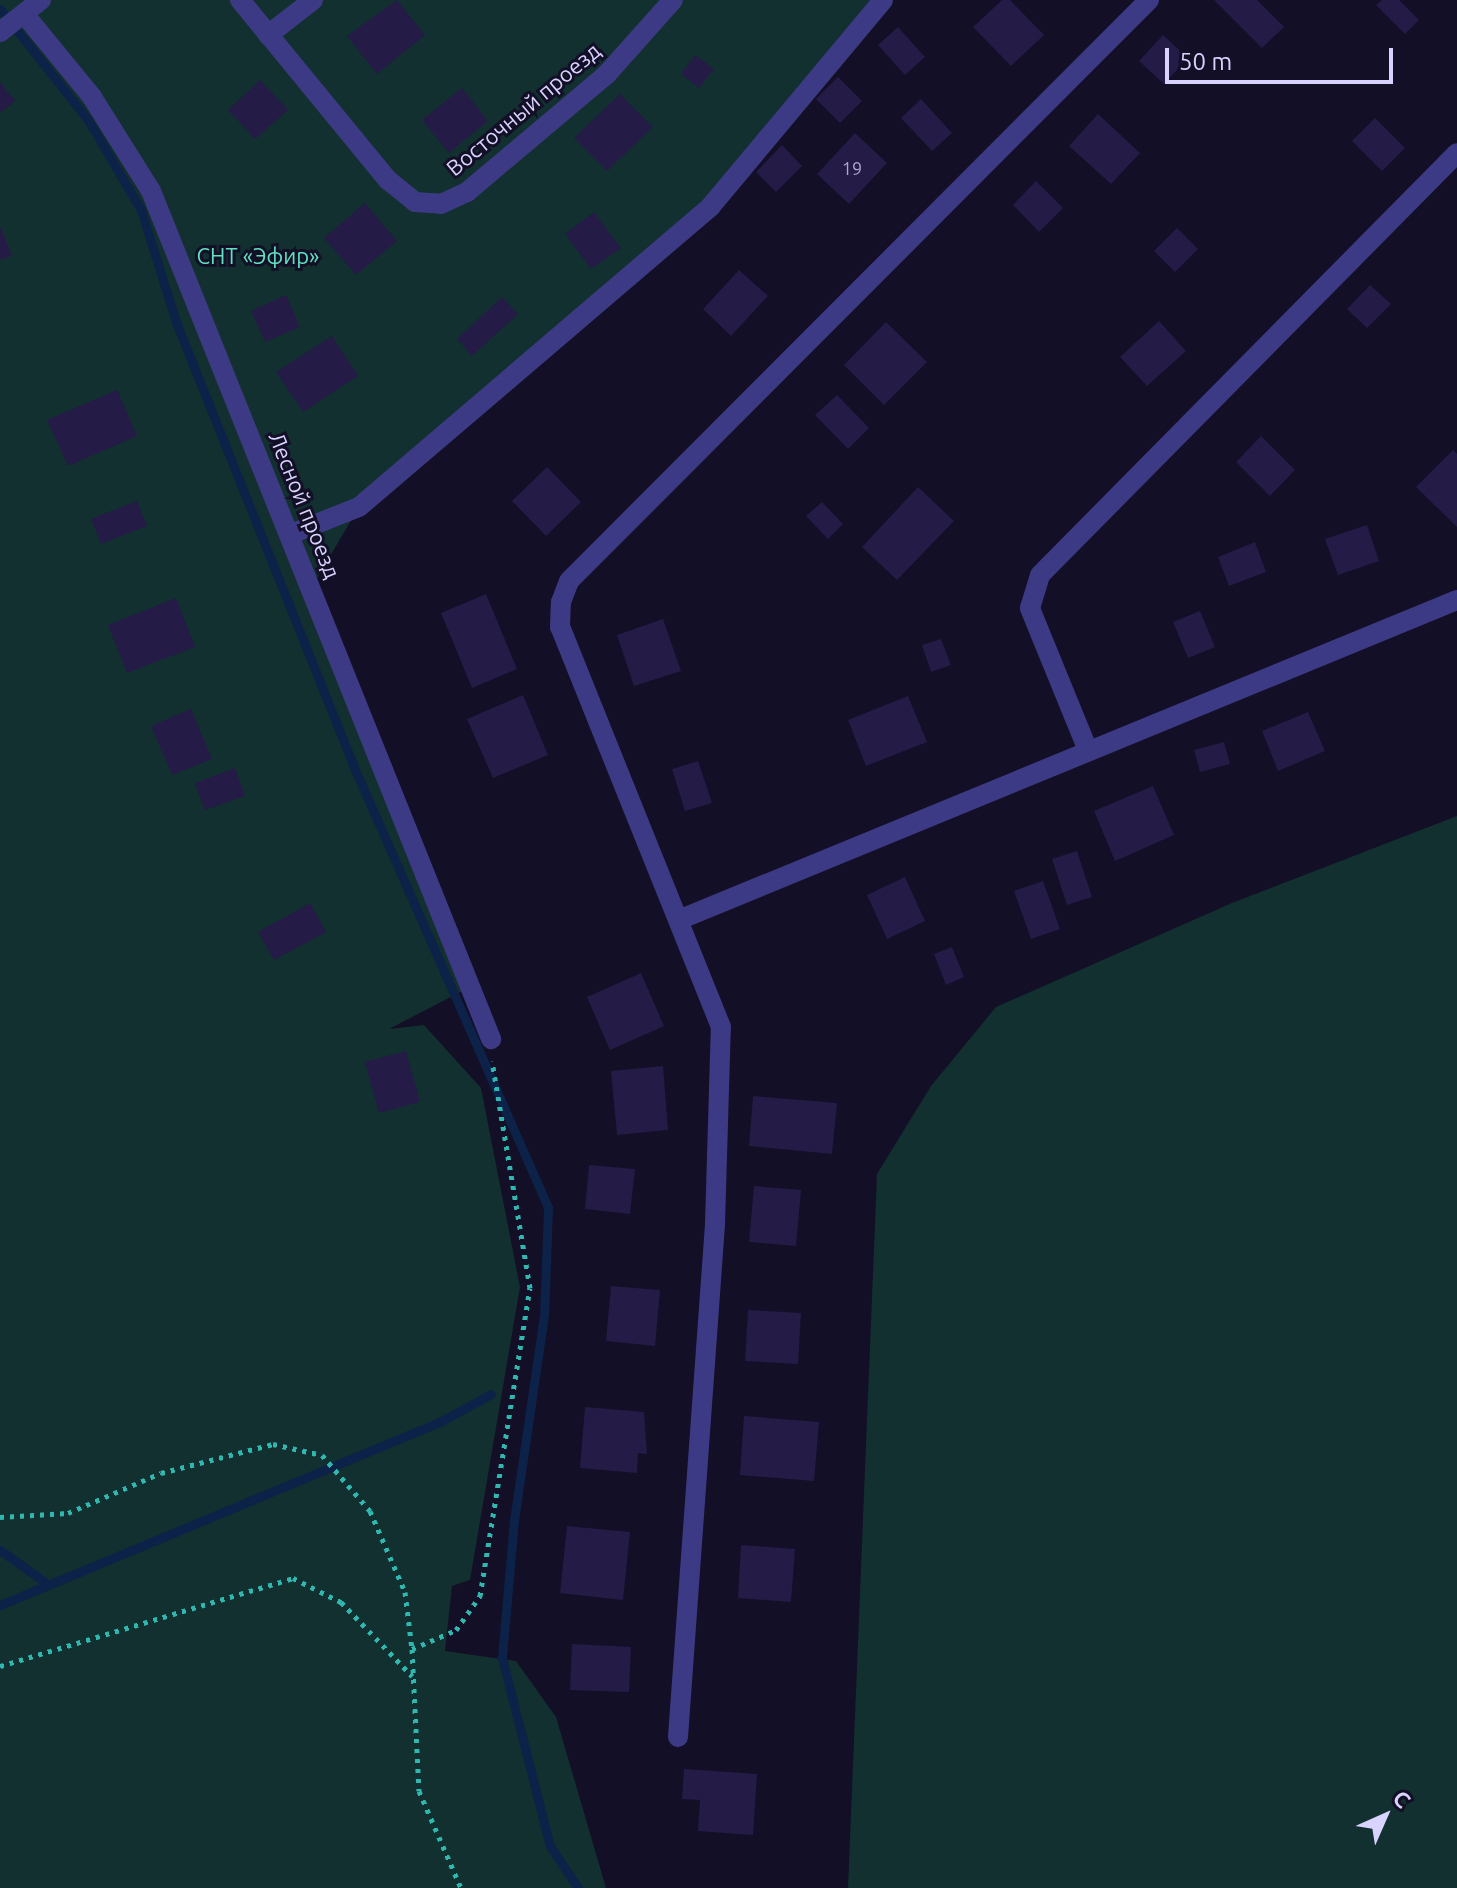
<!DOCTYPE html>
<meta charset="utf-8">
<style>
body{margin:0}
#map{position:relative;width:1457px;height:1888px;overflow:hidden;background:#130f26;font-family:Ubuntu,sans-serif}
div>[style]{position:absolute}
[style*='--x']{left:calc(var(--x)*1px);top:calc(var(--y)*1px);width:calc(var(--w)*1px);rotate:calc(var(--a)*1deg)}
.green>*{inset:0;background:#12302f}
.stream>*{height:9px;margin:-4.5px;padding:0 4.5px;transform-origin:4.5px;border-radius:4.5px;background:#0c2248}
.building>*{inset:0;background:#241b47}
.path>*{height:5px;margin-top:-2.5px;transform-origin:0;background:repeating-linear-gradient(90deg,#2fb8b0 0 4px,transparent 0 10px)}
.minor>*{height:20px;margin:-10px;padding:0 10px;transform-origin:10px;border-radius:10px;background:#3d3a85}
span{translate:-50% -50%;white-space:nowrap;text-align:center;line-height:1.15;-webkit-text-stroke:6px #130f26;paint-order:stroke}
.number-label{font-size:18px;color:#aca6d1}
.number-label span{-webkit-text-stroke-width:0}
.street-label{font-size:22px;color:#d9d4ff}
.park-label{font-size:22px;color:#5fe0c0}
.north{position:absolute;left:1345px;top:1776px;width:80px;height:80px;-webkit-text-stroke:6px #130f26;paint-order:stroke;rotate:45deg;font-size:22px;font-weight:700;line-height:32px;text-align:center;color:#d9d4ff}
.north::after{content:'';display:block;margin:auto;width:28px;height:36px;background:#d9d4ff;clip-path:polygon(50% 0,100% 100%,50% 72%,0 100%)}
.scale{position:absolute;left:1165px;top:48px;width:228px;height:36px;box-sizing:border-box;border:4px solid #d9d4ff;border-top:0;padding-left:10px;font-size:24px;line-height:28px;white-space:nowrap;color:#d9d4ff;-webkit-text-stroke:6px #130f26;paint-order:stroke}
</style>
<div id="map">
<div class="green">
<i style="clip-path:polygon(0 0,883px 0,711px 206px,359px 507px,310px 590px,470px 987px,389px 1029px,424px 1025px,481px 1088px,520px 1287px,470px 1580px,452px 1586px,445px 1651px,516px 1661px,556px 1717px,606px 1888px,0 1888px)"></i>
<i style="clip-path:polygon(1457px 816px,1457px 1888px,848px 1888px,877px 1174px,931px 1086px,996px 1007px,1232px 903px)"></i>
</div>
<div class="stream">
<i style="--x:0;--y:9;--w:142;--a:51.6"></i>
<i style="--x:88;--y:120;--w:104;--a:59.5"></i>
<i style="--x:141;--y:210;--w:117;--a:72.6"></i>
<i style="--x:176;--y:322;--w:477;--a:68.2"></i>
<i style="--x:353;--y:765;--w:484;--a:66.2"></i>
<i style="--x:548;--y:1208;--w:107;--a:92.1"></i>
<i style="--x:544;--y:1315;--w:207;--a:98.3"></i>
<i style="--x:514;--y:1520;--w:139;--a:95"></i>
<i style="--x:502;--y:1658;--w:194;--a:75.7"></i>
<i style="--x:550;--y:1846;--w:50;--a:56.3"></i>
<i style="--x:0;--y:1550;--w:60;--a:35.5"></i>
<i style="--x:0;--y:1605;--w:477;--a:-22.6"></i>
<i style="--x:440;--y:1422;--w:58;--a:-28.8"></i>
</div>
<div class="building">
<i style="clip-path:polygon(397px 0,425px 35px,377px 74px,347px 36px)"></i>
<i style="clip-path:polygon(1002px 0,1010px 0,1044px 35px,1011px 66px,973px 27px)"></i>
<i style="clip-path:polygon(1214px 0,1257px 0,1284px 27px,1262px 48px)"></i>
<i style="clip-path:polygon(1382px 0,1399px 0,1419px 20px,1405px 34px,1376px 5px)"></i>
<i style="clip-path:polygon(898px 27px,925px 57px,905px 75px,878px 45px)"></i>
<i style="clip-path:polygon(1163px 35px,1188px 58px,1164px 84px,1139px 61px)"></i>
<i style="clip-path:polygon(695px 55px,714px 69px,699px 88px,681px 74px)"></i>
<i style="clip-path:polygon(838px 77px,862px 101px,840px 123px,816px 99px)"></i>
<i style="clip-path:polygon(260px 80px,288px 110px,255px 139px,228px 110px)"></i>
<i style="clip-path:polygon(0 82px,15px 101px,0 113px)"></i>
<i style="clip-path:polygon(462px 88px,488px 121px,449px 153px,422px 120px)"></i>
<i style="clip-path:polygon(620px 94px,653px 127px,607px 171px,574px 138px)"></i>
<i style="clip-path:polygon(921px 99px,952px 133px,932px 151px,901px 118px)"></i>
<i style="clip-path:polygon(1098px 114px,1140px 153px,1111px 184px,1069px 146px)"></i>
<i style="clip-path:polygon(1375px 118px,1405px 148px,1382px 171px,1352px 141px)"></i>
<i style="clip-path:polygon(855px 133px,887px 163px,849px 204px,817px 174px)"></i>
<i style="clip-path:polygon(782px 145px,802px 166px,776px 192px,756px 172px)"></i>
<i style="clip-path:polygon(1036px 181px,1063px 208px,1039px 232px,1013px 205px)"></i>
<i style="clip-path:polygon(365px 203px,397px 241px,356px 275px,324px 238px)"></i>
<i style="clip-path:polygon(594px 212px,621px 248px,591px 269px,565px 234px)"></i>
<i style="clip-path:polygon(0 226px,12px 256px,0 260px)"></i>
<i style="clip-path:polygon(1177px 228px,1198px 249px,1175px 272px,1154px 251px)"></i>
<i style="clip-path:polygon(739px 270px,768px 296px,731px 336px,703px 309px)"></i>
<i style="clip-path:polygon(1370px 285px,1391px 304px,1367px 328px,1347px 309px)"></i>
<i style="clip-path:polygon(286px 295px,300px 327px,265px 342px,251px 311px)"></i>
<i style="clip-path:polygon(502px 297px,518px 314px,472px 356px,457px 339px)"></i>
<i style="clip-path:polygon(1159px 321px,1186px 351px,1147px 386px,1120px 357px)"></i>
<i style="clip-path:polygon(886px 322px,927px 362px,884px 405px,844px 365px)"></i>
<i style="clip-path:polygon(332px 336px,358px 376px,303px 412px,276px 372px)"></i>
<i style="clip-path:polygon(117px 390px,137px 436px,68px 466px,47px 420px)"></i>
<i style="clip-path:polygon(837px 395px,869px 428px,848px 449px,815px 415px)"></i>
<i style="clip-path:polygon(1261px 436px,1295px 470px,1270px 496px,1236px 462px)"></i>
<i style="clip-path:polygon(1453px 450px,1457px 454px,1457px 527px,1416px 487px)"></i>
<i style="clip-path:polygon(547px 467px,581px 502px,546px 536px,512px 501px)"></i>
<i style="clip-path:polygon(918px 487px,954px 521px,897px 580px,862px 547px)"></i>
<i style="clip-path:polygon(137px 501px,147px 526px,101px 544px,91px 519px)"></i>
<i style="clip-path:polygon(822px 502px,843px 524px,828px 539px,806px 516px)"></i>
<i style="clip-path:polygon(1367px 525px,1379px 561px,1338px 575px,1325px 539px)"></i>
<i style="clip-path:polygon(1255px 542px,1266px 572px,1229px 586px,1218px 557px)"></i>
<i style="clip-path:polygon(486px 594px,517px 669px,472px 688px,441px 613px)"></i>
<i style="clip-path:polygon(176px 598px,195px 647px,127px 673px,108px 625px)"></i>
<i style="clip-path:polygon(1200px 611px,1215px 647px,1188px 658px,1173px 622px)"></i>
<i style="clip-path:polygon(663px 619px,681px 671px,634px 686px,617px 635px)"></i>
<i style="clip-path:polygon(941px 639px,951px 665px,931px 672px,922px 645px)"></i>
<i style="clip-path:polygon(523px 695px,548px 755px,493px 778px,467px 719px)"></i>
<i style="clip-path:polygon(908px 696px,927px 742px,866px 766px,848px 720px)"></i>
<i style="clip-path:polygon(191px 709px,212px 759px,172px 775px,151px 726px)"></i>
<i style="clip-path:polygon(1308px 712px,1325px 751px,1278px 771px,1262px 731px)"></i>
<i style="clip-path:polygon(1224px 742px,1230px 764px,1200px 772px,1194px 750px)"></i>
<i style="clip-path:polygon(698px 761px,712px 803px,685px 811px,672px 769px)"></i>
<i style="clip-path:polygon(235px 768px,245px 796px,205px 810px,195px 783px)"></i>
<i style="clip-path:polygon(1153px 786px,1174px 835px,1115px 861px,1094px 811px)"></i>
<i style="clip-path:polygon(1077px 851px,1092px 897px,1067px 905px,1052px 859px)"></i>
<i style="clip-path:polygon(905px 877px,925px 921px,887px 939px,867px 895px)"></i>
<i style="clip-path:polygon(1043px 881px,1060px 929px,1031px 939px,1014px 891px)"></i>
<i style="clip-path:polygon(310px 903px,326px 932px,274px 960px,258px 932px)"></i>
<i style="clip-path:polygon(952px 947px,964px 977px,946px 985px,934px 954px)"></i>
<i style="clip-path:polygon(641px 973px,664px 1026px,610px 1050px,587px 997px)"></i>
<i style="clip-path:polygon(406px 1051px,420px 1102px,379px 1113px,365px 1062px)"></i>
<i style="clip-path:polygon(663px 1066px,668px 1130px,617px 1135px,611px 1071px)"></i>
<i style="clip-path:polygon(753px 1096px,837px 1103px,832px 1154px,749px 1146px)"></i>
<i style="clip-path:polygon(589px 1165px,635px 1169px,630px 1214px,585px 1209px)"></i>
<i style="clip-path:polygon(754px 1186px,801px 1190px,796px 1246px,749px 1242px)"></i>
<i style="clip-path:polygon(611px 1286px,660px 1290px,655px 1346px,606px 1341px)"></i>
<i style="clip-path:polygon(748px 1310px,801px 1313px,798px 1364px,745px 1361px)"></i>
<i style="clip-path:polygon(585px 1407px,644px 1412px,647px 1454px,638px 1453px,637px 1473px,580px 1468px)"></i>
<i style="clip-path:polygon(744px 1416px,819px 1422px,814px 1481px,740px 1475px)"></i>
<i style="clip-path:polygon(567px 1526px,630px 1532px,623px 1600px,560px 1593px)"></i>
<i style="clip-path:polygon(741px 1545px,795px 1549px,791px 1602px,738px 1598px)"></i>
<i style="clip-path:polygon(572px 1644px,631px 1647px,629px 1692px,570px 1690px)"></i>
<i style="clip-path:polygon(684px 1769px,757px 1774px,753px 1835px,698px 1831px,700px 1800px,682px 1799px)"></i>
</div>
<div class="path">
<i style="--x:0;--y:1517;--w:68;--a:-3.4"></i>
<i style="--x:68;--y:1513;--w:101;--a:-23.3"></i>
<i style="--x:161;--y:1473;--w:116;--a:-14.5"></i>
<i style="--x:273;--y:1444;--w:50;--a:12.7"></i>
<i style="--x:322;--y:1455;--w:74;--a:49.4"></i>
<i style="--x:370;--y:1511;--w:88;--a:66.6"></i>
<i style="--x:405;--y:1592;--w:57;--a:83"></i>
<i style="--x:412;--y:1649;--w:48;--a:-23.4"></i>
<i style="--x:456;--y:1630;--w:42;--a:-54.8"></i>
<i style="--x:480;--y:1596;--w:312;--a:-80.8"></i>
<i style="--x:530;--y:1288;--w:230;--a:-99.5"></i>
<i style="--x:412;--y:1649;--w:142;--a:87.2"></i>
<i style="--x:419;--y:1791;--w:106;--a:66.6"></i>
<i style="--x:0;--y:1666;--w:306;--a:-16.7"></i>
<i style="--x:293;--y:1578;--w:54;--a:26.6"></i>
<i style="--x:341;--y:1602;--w:103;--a:46.2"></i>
</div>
<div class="minor">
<i style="--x:240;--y:0;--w:233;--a:50.6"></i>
<i style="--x:388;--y:180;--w:35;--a:39"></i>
<i style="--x:415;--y:202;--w:26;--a:4"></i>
<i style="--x:441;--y:204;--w:29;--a:-25"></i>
<i style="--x:467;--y:192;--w:183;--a:-40.1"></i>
<i style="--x:607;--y:74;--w:99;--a:-48.3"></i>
<i style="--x:25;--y:15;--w:106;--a:50.7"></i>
<i style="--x:92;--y:97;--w:111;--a:57.9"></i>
<i style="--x:151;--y:191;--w:914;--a:68.15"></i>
<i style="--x:0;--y:32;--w:52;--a:-38"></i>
<i style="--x:268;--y:35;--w:57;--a:-37.9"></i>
<i style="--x:291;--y:534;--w:73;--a:-21.7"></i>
<i style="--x:359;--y:507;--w:463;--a:-40.5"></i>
<i style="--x:711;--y:206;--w:268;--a:-50.1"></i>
<i style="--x:1087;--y:748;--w:151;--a:-112.2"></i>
<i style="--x:1030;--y:608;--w:34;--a:-73"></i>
<i style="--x:1040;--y:575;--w:593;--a:-45.34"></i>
<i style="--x:681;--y:919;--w:839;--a:-22.35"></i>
<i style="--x:678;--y:1737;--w:514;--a:-85.87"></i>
<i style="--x:715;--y:1224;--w:197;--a:-88.3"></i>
<i style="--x:721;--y:1027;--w:431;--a:-111.9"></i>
<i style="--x:560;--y:627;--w:25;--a:-88"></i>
<i style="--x:561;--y:602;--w:22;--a:-69"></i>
<i style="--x:569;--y:581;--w:821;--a:-45.05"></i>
</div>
<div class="number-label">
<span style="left:852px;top:168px">19</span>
</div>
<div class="street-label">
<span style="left:523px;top:109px;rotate:-40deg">Восточный проезд</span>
<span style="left:305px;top:505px;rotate:68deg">Лесной проезд</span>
</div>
<div class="park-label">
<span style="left:258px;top:256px">СНТ «Эфир»</span>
</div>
<div class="north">С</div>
<div class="scale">50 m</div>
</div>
